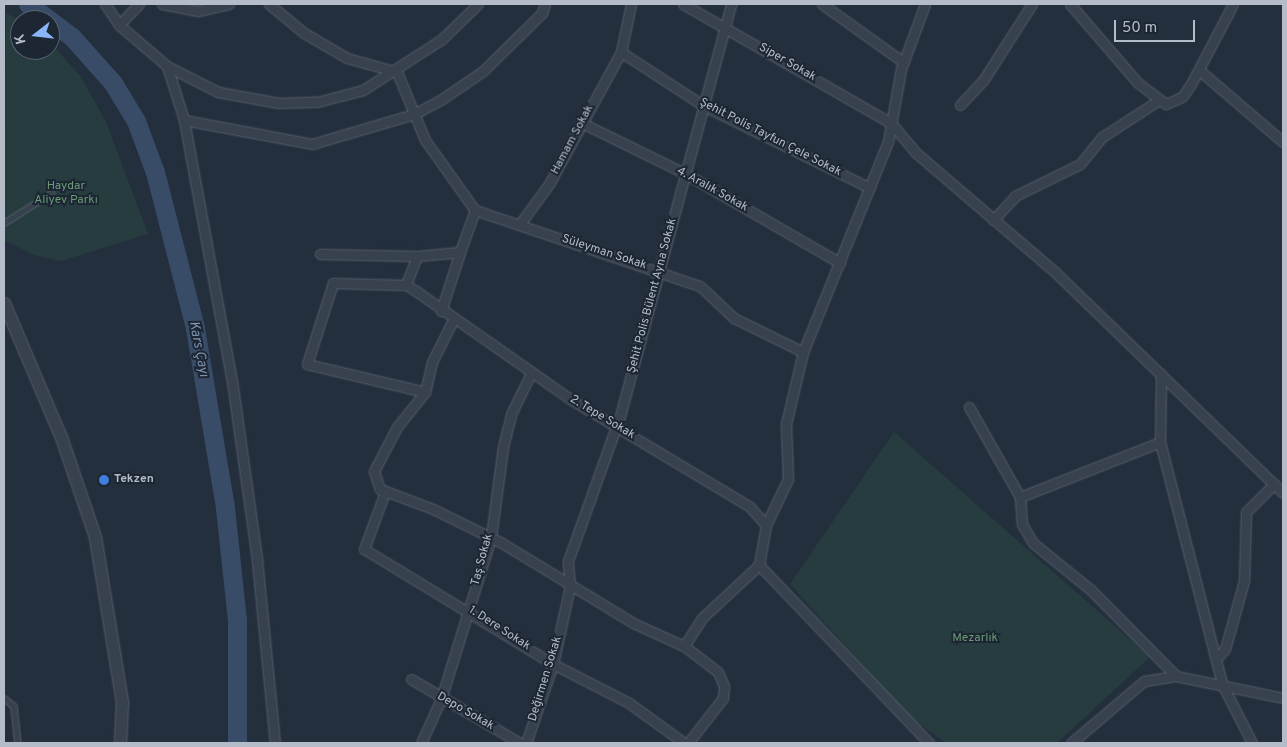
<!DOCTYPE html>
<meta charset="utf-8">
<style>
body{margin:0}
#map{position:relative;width:1287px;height:747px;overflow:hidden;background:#242f3e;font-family:Overpass,sans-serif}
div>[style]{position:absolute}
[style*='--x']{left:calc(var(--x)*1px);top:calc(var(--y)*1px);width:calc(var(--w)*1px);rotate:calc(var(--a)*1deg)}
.green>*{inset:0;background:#263c3f}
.river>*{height:19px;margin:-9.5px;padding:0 9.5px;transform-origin:9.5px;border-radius:9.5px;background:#394c67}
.roads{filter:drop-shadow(0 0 1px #565f6c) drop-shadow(0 0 1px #565f6c)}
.service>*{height:4.5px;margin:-2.25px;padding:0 2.25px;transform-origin:2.25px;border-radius:2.25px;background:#38414e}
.minor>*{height:9px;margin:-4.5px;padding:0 4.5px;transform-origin:4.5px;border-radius:4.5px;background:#38414e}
.tertiary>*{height:11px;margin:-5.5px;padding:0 5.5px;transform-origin:5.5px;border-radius:5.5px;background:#38414e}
.dots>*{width:14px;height:14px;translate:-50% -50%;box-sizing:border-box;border:2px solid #1d2633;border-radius:50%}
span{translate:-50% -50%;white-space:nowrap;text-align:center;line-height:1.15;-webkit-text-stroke:4px #1d2633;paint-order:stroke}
.street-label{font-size:12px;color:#b4bcc9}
.park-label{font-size:12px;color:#6b9a76}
.poi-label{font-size:12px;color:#b4bcc9;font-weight:700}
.left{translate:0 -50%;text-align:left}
.water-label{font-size:14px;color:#7c92b1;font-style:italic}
.frame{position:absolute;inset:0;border:5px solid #b4bcc9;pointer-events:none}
.north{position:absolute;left:10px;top:10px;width:50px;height:50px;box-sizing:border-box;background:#1d2633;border:1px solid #59626f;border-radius:50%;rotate:254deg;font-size:14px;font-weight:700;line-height:20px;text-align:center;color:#b4bcc9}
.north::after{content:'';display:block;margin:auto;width:18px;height:22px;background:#8ab4f8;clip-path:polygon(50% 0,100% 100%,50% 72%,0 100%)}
.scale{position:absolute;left:1114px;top:20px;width:81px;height:22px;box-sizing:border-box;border:2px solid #b4bcc9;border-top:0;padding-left:6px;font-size:15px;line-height:18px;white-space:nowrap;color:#b4bcc9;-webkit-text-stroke:4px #1d2633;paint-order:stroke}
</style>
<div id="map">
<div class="green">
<i style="clip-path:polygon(6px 13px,20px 21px,20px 50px,50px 50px,50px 42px,81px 77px,106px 122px,148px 234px,61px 261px,33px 255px,4px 240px)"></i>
<i style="clip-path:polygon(894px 432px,1150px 657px,1057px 743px,946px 743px,907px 715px,790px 584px)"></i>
</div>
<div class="river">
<i style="--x:28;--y:4;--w:55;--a:36.9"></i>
<i style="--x:72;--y:37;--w:62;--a:48.3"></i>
<i style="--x:113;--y:83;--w:44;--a:58.8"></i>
<i style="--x:136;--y:121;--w:54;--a:69.6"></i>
<i style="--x:155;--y:172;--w:161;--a:75.6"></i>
<i style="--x:195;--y:328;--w:182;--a:80.5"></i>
<i style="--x:225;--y:508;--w:113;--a:83.9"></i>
<i style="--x:237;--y:620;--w:123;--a:90"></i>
</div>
<div class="roads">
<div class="service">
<i style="--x:4;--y:223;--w:56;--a:-32.6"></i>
<i style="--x:4;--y:698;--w:13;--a:39"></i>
<i style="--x:14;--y:706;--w:37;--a:84"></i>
</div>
<div class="minor">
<i style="--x:105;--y:4;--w:25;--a:56"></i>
<i style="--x:139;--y:4;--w:29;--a:134"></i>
<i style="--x:119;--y:25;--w:63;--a:40.5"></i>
<i style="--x:167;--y:66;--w:57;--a:27"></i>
<i style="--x:218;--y:92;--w:62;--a:10.2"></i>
<i style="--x:279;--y:103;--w:38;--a:-2"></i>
<i style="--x:317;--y:102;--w:48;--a:-14.6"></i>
<i style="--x:363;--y:90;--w:94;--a:-32.8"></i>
<i style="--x:442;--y:39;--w:50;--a:-44.2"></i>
<i style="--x:162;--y:4;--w:37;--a:11"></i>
<i style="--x:198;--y:11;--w:32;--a:-13"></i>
<i style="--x:269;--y:4;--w:45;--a:39.6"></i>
<i style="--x:304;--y:33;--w:50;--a:30.2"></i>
<i style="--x:347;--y:58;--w:52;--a:15.6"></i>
<i style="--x:683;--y:4;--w:240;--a:29.8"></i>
<i style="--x:891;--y:123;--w:38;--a:50"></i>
<i style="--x:915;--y:152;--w:184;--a:40.6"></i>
<i style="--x:1055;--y:272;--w:318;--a:44.1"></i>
<i style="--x:822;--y:4;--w:100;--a:35.6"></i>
<i style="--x:1070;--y:4;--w:104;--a:49.3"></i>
<i style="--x:1138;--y:83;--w:35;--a:37"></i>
<i style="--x:1166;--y:104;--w:17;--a:-24"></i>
<i style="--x:1182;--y:97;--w:16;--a:-55"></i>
<i style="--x:1191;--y:84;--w:90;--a:-62.3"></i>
<i style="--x:621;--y:52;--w:99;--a:33"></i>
<i style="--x:704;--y:106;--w:185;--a:26.3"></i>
<i style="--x:167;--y:66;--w:57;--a:72.5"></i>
<i style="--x:184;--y:120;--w:130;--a:10.6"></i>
<i style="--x:312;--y:144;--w:106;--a:-16.4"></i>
<i style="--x:414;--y:114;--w:32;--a:-28"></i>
<i style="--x:442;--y:99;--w:50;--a:-34.3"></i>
<i style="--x:483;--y:71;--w:83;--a:-44.5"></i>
<i style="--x:542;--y:13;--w:9;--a:-72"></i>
<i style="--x:1199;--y:70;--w:111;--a:40.6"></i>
<i style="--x:397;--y:72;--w:74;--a:67.6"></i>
<i style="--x:425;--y:140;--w:86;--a:54.5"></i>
<i style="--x:475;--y:210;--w:45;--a:109.7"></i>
<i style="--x:460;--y:252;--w:43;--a:174.7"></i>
<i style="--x:417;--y:256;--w:31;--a:111"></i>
<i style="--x:960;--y:105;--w:35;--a:-47"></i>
<i style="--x:984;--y:79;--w:89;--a:-57.4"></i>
<i style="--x:184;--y:120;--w:265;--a:79.6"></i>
<i style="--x:232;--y:381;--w:181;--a:82"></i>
<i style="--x:257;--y:560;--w:184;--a:84.4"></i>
<i style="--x:582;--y:123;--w:116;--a:26.1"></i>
<i style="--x:686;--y:174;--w:178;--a:30"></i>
<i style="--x:475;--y:210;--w:237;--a:18.7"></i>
<i style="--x:700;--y:286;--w:47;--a:43.3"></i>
<i style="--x:734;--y:318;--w:77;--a:26.2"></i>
<i style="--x:993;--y:220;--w:33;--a:-47"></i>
<i style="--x:1015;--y:196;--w:72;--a:-26.2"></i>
<i style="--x:1080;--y:164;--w:35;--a:-51"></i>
<i style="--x:1102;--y:137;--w:68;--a:-33"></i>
<i style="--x:519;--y:225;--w:51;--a:-53.8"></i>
<i style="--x:549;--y:184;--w:150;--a:-61.4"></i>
<i style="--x:621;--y:52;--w:49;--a:-78.2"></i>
<i style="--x:320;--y:254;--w:97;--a:1.2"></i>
<i style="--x:441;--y:311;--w:62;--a:-72.1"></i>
<i style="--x:453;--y:320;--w:47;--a:116.6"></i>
<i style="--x:432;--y:362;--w:31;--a:103"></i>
<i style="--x:425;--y:392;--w:45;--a:128.7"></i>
<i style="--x:397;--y:427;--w:50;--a:117.6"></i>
<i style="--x:374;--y:471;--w:19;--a:72"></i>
<i style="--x:380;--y:489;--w:57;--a:20.7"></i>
<i style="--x:433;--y:509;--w:77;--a:26.2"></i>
<i style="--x:502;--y:543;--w:153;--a:31.4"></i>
<i style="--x:633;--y:623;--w:56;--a:24.3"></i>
<i style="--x:1161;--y:374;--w:68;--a:90.8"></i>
<i style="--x:1160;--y:442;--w:250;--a:75.6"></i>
<i style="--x:1222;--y:684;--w:66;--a:63"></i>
<i style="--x:425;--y:392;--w:121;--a:-166.7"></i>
<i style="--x:307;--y:364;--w:85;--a:-72.2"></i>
<i style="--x:333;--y:283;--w:73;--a:1.6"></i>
<i style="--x:406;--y:285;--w:12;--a:31"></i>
<i style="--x:416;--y:291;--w:188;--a:35"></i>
<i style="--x:570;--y:399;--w:209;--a:30.9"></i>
<i style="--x:749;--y:506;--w:25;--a:48"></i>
<i style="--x:766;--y:525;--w:41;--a:99.9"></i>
<i style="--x:969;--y:407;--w:103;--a:60.5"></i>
<i style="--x:1020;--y:497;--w:150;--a:-21.4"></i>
<i style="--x:385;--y:492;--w:61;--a:110.2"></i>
<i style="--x:364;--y:549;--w:221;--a:31.3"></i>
<i style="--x:553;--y:664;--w:85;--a:27.2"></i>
<i style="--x:629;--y:703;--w:68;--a:36"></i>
<i style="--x:1020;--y:497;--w:27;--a:86"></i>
<i style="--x:1022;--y:524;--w:22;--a:60"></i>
<i style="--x:1033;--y:543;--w:75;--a:39"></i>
<i style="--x:1091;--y:590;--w:121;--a:45.3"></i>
<i style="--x:766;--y:525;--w:51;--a:-64.4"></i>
<i style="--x:788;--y:479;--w:55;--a:-92.1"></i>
<i style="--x:786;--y:424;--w:74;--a:-76.7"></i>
<i style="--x:803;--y:352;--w:227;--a:-68"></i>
<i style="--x:888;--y:142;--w:74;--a:-79.9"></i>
<i style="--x:901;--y:69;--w:69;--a:-69.7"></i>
<i style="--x:759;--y:565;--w:246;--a:46.3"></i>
<i style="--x:1216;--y:659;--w:13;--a:-48"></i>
<i style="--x:1225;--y:649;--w:71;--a:-74.4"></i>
<i style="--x:1244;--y:581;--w:69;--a:-88.3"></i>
<i style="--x:1246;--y:512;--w:40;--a:-45"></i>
<i style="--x:411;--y:679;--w:126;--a:30.4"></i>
<i style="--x:421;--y:743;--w:48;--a:-65.6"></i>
<i style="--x:441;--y:699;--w:170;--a:-72.8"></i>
<i style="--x:491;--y:537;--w:91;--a:-82.4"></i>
<i style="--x:503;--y:447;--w:36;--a:-76"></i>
<i style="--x:512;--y:412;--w:43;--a:-64"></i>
<i style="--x:526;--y:743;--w:83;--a:-71.1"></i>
<i style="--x:553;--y:664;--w:80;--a:-77.7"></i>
<i style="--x:570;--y:586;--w:25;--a:-95"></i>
<i style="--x:568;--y:561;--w:154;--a:-70.3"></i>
<i style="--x:620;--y:416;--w:427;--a:-74.9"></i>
<i style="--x:688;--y:743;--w:57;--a:-52.1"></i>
<i style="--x:723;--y:698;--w:12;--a:-85"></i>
<i style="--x:724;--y:686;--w:15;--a:-113"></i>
<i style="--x:718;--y:672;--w:43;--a:-142.6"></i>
<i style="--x:684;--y:646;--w:33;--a:-57"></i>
<i style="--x:702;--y:618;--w:78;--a:-42.9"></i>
<i style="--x:1071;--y:743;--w:96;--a:-40.3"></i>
<i style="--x:1144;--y:681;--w:32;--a:-9"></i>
<i style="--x:1176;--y:676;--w:109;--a:11.6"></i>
</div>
<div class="tertiary">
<i style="--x:4;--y:303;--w:146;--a:67"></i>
<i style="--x:61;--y:437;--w:106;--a:71.2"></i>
<i style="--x:95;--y:537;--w:167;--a:80.7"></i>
<i style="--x:122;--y:702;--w:41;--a:92.8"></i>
</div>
</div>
<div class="dots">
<i style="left:104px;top:480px;background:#3f7fe0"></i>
</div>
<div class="street-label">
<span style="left:787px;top:63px;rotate:30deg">Siper Sokak</span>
<span style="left:770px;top:138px;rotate:27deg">Şehit Polis Tayfun Çele Sokak</span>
<span style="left:573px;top:140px;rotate:-62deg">Hamam Sokak</span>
<span style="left:712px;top:190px;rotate:29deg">4. Aralık Sokak</span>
<span style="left:604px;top:253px;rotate:18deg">Süleyman Sokak</span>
<span style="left:653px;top:296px;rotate:-75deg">Şehit Polis Bülent Ayna Sokak</span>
<span style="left:602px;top:418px;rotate:31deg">2. Tepe Sokak</span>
<span style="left:483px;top:560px;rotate:-75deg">Taş Sokak</span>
<span style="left:499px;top:629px;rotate:33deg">1. Dere Sokak</span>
<span style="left:546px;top:679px;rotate:-73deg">Değirmen Sokak</span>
<span style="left:465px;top:712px;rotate:30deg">Depo Sokak</span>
</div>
<div class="park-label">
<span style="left:66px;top:194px">Haydar<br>Aliyev Parkı</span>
<span style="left:975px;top:639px">Mezarlık</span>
</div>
<div class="poi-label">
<span class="left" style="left:114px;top:480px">Tekzen</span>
</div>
<div class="water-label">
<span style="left:198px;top:349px;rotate:79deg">Kars Çayı</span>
</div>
<div class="frame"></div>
<div class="north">K</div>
<div class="scale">50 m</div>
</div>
